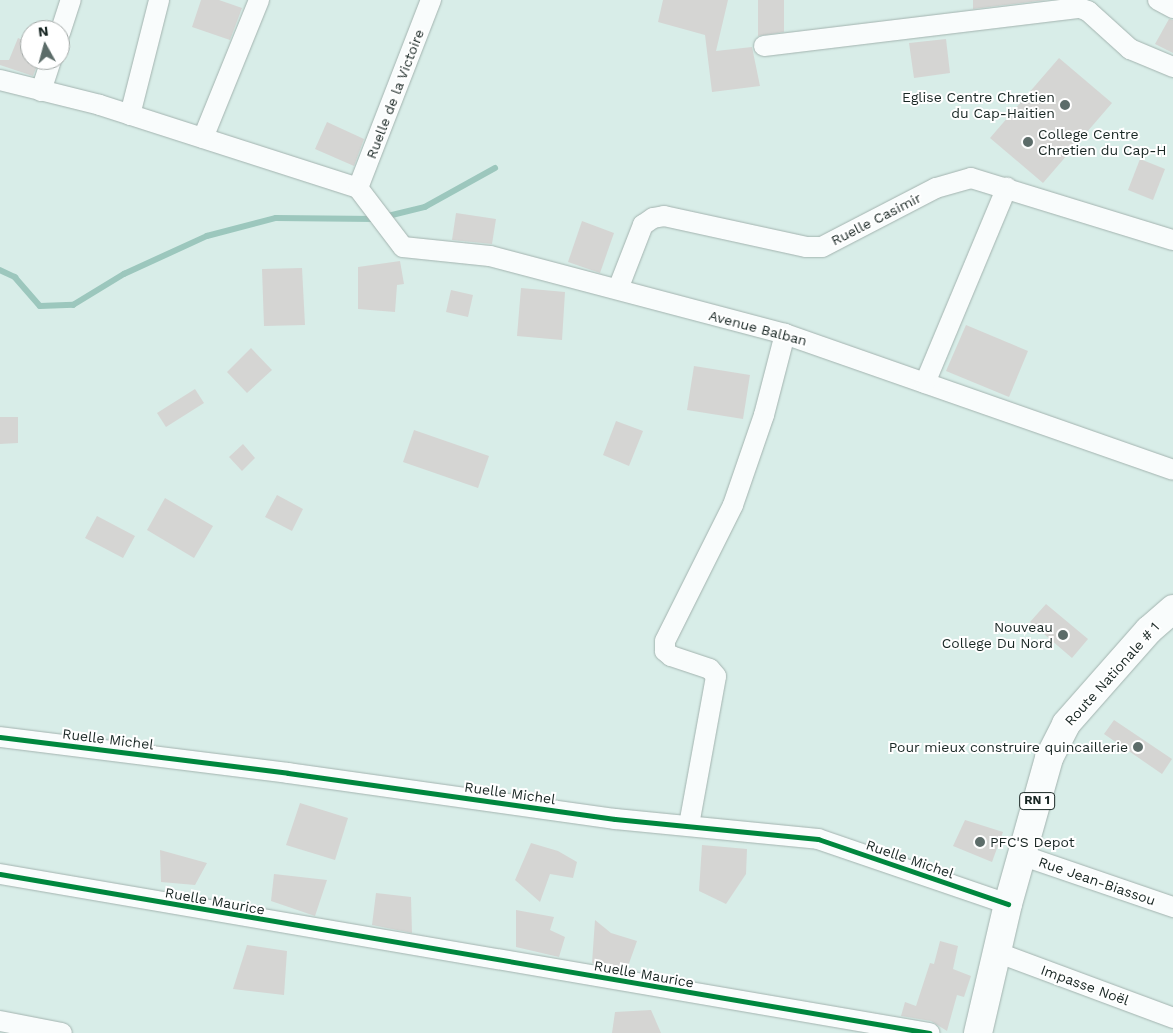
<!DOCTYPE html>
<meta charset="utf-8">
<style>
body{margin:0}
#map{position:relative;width:1173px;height:1033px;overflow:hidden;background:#d8ede8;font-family:"Work Sans",sans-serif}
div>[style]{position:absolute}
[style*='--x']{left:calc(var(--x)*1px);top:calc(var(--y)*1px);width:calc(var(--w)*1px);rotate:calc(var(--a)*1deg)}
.stream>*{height:5.5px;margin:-2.75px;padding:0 2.75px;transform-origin:2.75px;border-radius:2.75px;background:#9cc7bd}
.building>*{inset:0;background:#d5d5d3}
.roads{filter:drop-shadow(0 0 1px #a3b3af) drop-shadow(0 0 1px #a3b3af)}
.minor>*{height:20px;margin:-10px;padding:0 10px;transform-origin:10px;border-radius:10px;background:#f9fcfc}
.primary>*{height:28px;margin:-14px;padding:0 14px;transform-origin:14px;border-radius:14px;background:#f9fcfc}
.cycleway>*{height:5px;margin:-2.5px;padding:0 2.5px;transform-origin:2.5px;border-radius:2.5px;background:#00873e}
.dots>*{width:14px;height:14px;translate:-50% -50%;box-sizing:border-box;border:2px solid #fff;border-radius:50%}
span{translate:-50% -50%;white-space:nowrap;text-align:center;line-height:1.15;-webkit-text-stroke:4px #fff;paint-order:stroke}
.shield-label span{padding:1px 4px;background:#fff;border:1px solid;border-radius:4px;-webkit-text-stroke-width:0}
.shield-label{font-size:12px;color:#192724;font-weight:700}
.street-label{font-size:14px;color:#192724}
.poi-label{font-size:14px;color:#192724}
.right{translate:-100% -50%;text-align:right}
.left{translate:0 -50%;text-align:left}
.north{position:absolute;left:20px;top:20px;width:50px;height:50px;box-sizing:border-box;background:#fff;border:1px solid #a3a9a7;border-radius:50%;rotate:353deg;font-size:14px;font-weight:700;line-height:20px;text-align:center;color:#192724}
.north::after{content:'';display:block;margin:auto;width:18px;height:22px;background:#5c6c69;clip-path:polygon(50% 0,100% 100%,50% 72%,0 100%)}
</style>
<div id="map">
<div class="stream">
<i style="--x:384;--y:217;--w:42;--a:-13.7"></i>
<i style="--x:425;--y:207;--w:80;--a:-29.1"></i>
<i style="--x:0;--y:270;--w:17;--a:25"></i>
<i style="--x:15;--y:277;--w:38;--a:49"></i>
<i style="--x:40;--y:306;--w:33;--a:-2"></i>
<i style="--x:73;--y:305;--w:60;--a:-31.3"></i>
<i style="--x:124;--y:274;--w:91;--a:-24.6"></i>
<i style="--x:207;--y:236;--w:71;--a:-14.6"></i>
<i style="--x:276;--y:218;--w:99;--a:0.6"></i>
</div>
<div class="building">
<i style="clip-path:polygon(201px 0,219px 0,242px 8px,230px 40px,192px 27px)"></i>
<i style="clip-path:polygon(663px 0,728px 0,716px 51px,752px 47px,760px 86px,712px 92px,705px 35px,658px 22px)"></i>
<i style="clip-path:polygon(758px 0,784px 0,784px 32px,758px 36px)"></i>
<i style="clip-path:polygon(973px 0,1047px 0,973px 9px)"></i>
<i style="clip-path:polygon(1169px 19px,1173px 20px,1173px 53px,1155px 44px)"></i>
<i style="clip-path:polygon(18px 38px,30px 43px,30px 60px,39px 60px,33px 76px,0 65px,0 60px,9px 60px)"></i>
<i style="clip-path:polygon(946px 39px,950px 73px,914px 78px,909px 43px)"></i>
<i style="clip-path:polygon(1059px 58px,1112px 103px,1043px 183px,990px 138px)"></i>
<i style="clip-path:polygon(327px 122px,364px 139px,354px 166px,315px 149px)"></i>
<i style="clip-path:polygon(1140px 159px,1165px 169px,1153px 200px,1128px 190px)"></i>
<i style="clip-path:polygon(456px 213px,496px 219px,492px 244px,452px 240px)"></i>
<i style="clip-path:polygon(582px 221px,614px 233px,600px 273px,568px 262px)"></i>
<i style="clip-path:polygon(400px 261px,404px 284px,397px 285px,395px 312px,358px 309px,358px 267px)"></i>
<i style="clip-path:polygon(302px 268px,305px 325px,264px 326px,262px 269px)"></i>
<i style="clip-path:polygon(521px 288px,565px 292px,562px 340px,517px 336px)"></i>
<i style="clip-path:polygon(451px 290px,473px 295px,468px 317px,446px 312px)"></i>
<i style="clip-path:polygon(966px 325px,1028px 351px,1009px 397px,946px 371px)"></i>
<i style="clip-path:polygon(251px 348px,272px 370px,247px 393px,227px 372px)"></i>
<i style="clip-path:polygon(694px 366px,750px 375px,743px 419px,687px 410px)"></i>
<i style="clip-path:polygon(195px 389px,204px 403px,166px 427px,157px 413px)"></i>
<i style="clip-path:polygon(0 417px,18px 417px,18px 443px,0 444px)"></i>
<i style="clip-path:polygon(616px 421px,643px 431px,629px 466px,603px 455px)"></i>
<i style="clip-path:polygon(414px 430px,489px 456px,478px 488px,403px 462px)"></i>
<i style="clip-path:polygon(243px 444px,255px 458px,242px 471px,229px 457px)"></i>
<i style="clip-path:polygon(277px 495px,303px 509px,292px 531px,265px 517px)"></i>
<i style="clip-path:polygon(165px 498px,213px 526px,194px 558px,147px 530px)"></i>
<i style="clip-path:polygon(97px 516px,135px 536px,123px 558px,85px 538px)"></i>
<i style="clip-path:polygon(1046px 604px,1088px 639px,1072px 658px,1030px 622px)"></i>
<i style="clip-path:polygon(1114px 720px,1172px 759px,1162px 774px,1104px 734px)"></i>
<i style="clip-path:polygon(300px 803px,348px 818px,335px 860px,286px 845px)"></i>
<i style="clip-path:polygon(965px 820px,1003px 832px,992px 862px,953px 846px)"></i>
<i style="clip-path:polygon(531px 843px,558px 851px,577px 862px,573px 878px,550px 874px,540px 902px,515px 880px)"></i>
<i style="clip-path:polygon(702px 845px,747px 849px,746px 874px,726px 904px,699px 891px)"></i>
<i style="clip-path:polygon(160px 850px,207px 863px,195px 885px,161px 882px)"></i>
<i style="clip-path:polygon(274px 874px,327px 880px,315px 916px,271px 901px)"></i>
<i style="clip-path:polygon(376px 893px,411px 897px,412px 933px,372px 925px)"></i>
<i style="clip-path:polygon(516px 910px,554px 917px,550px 930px,565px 937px,559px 957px,516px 947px)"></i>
<i style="clip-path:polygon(595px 920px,611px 933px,637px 941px,627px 969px,592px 963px)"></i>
<i style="clip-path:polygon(940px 941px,958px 946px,953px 969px,971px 976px,964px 997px,957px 995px,947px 1031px,931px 1021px,901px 1016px,905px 1002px,916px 1006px,930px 963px,934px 964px)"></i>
<i style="clip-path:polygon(247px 945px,287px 951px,284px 995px,233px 989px)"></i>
<i style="clip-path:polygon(651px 1010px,661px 1033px,612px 1033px,615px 1012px)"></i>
</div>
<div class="roads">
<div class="minor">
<i style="--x:1158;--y:0;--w:17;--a:28"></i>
<i style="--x:60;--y:33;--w:35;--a:-72"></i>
<i style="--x:764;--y:46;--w:318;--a:-6.9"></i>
<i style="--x:1080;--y:8;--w:9;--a:21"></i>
<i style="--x:1088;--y:11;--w:57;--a:42.1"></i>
<i style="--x:1130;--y:49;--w:47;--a:22.7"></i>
<i style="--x:0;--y:80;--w:103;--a:14"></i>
<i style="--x:100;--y:105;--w:271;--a:17.8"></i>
<i style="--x:41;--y:91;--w:33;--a:-72"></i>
<i style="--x:130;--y:115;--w:119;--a:-75.8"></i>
<i style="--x:203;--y:138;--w:149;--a:-67.9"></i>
<i style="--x:358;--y:188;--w:74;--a:52.7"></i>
<i style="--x:403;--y:247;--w:87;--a:5.9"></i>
<i style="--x:490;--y:256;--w:305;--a:14.8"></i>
<i style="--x:785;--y:334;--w:411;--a:19.3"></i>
<i style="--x:358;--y:188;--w:202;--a:-68.8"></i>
<i style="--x:618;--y:289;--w:69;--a:-68.7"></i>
<i style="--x:643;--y:225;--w:12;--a:-35"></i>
<i style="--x:653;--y:218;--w:11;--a:-10"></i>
<i style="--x:664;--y:216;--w:145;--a:12.3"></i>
<i style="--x:806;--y:247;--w:16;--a:0"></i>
<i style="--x:822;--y:247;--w:128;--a:-27.4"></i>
<i style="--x:936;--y:188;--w:36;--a:-16"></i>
<i style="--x:971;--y:178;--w:211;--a:17.1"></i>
<i style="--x:925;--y:383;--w:212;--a:-67.3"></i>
<i style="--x:0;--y:737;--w:290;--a:7.1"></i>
<i style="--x:288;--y:773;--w:330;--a:8"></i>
<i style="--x:615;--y:819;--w:204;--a:5.6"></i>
<i style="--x:818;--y:839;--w:201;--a:18.9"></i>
<i style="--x:689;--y:825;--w:151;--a:-79.7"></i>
<i style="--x:716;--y:676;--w:9;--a:-131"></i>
<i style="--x:710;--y:669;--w:41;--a:-161.6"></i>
<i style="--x:671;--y:656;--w:8;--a:-140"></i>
<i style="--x:665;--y:651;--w:10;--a:-90"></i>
<i style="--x:665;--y:641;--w:152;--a:-63.4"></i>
<i style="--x:733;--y:505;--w:95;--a:-71"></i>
<i style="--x:764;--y:415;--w:84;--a:-75.5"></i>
<i style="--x:1021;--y:855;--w:161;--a:18.9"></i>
<i style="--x:0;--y:874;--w:943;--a:9.71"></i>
<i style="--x:996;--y:952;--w:189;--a:20.4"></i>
<i style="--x:0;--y:1021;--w:63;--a:11"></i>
</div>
<div class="primary">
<i style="--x:978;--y:1033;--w:132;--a:-76.9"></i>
<i style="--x:1008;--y:904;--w:152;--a:-74.3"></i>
<i style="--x:1049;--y:758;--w:38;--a:-63"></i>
<i style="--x:1066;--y:724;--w:125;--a:-48.6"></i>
<i style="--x:1149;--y:630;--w:32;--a:-41"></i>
</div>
</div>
<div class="cycleway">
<i style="--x:0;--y:737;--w:290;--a:7.1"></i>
<i style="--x:288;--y:773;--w:330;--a:8"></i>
<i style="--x:615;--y:819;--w:204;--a:5.6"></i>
<i style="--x:818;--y:839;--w:201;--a:18.9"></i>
<i style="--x:0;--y:874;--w:943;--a:9.71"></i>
</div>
<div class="dots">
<i style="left:1065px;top:105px;background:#5c6c69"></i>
<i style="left:1028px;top:142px;background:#5c6c69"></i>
<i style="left:1063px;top:635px;background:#5c6c69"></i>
<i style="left:1138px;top:747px;background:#5c6c69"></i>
<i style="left:980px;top:842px;background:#5c6c69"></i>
</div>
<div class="shield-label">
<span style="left:1037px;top:801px">RN 1</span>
</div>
<div class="street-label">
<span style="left:395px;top:94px;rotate:-69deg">Ruelle de la Victoire</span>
<span style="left:876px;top:219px;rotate:-27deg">Ruelle Casimir</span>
<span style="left:758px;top:328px;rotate:15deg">Avenue Balban</span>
<span style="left:1112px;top:674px;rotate:-48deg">Route Nationale # 1</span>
<span style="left:108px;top:739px;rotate:7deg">Ruelle Michel</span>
<span style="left:510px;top:793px;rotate:8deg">Ruelle Michel</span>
<span style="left:910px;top:859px;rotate:19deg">Ruelle Michel</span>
<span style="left:1097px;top:881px;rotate:19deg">Rue Jean-Biassou</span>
<span style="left:215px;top:901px;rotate:10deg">Ruelle Maurice</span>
<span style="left:644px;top:974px;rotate:10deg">Ruelle Maurice</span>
<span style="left:1085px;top:985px;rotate:20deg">Impasse Noël</span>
</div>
<div class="poi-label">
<span class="right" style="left:1055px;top:105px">Eglise Centre Chretien<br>du Cap-Haitien</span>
<span class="left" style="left:1038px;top:142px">College Centre<br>Chretien du Cap-H</span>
<span class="right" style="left:1053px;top:635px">Nouveau<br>College Du Nord</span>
<span class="right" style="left:1128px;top:747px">Pour mieux construire quincaillerie</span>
<span class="left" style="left:990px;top:842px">PFC'S Depot</span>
</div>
<div class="north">N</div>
</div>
